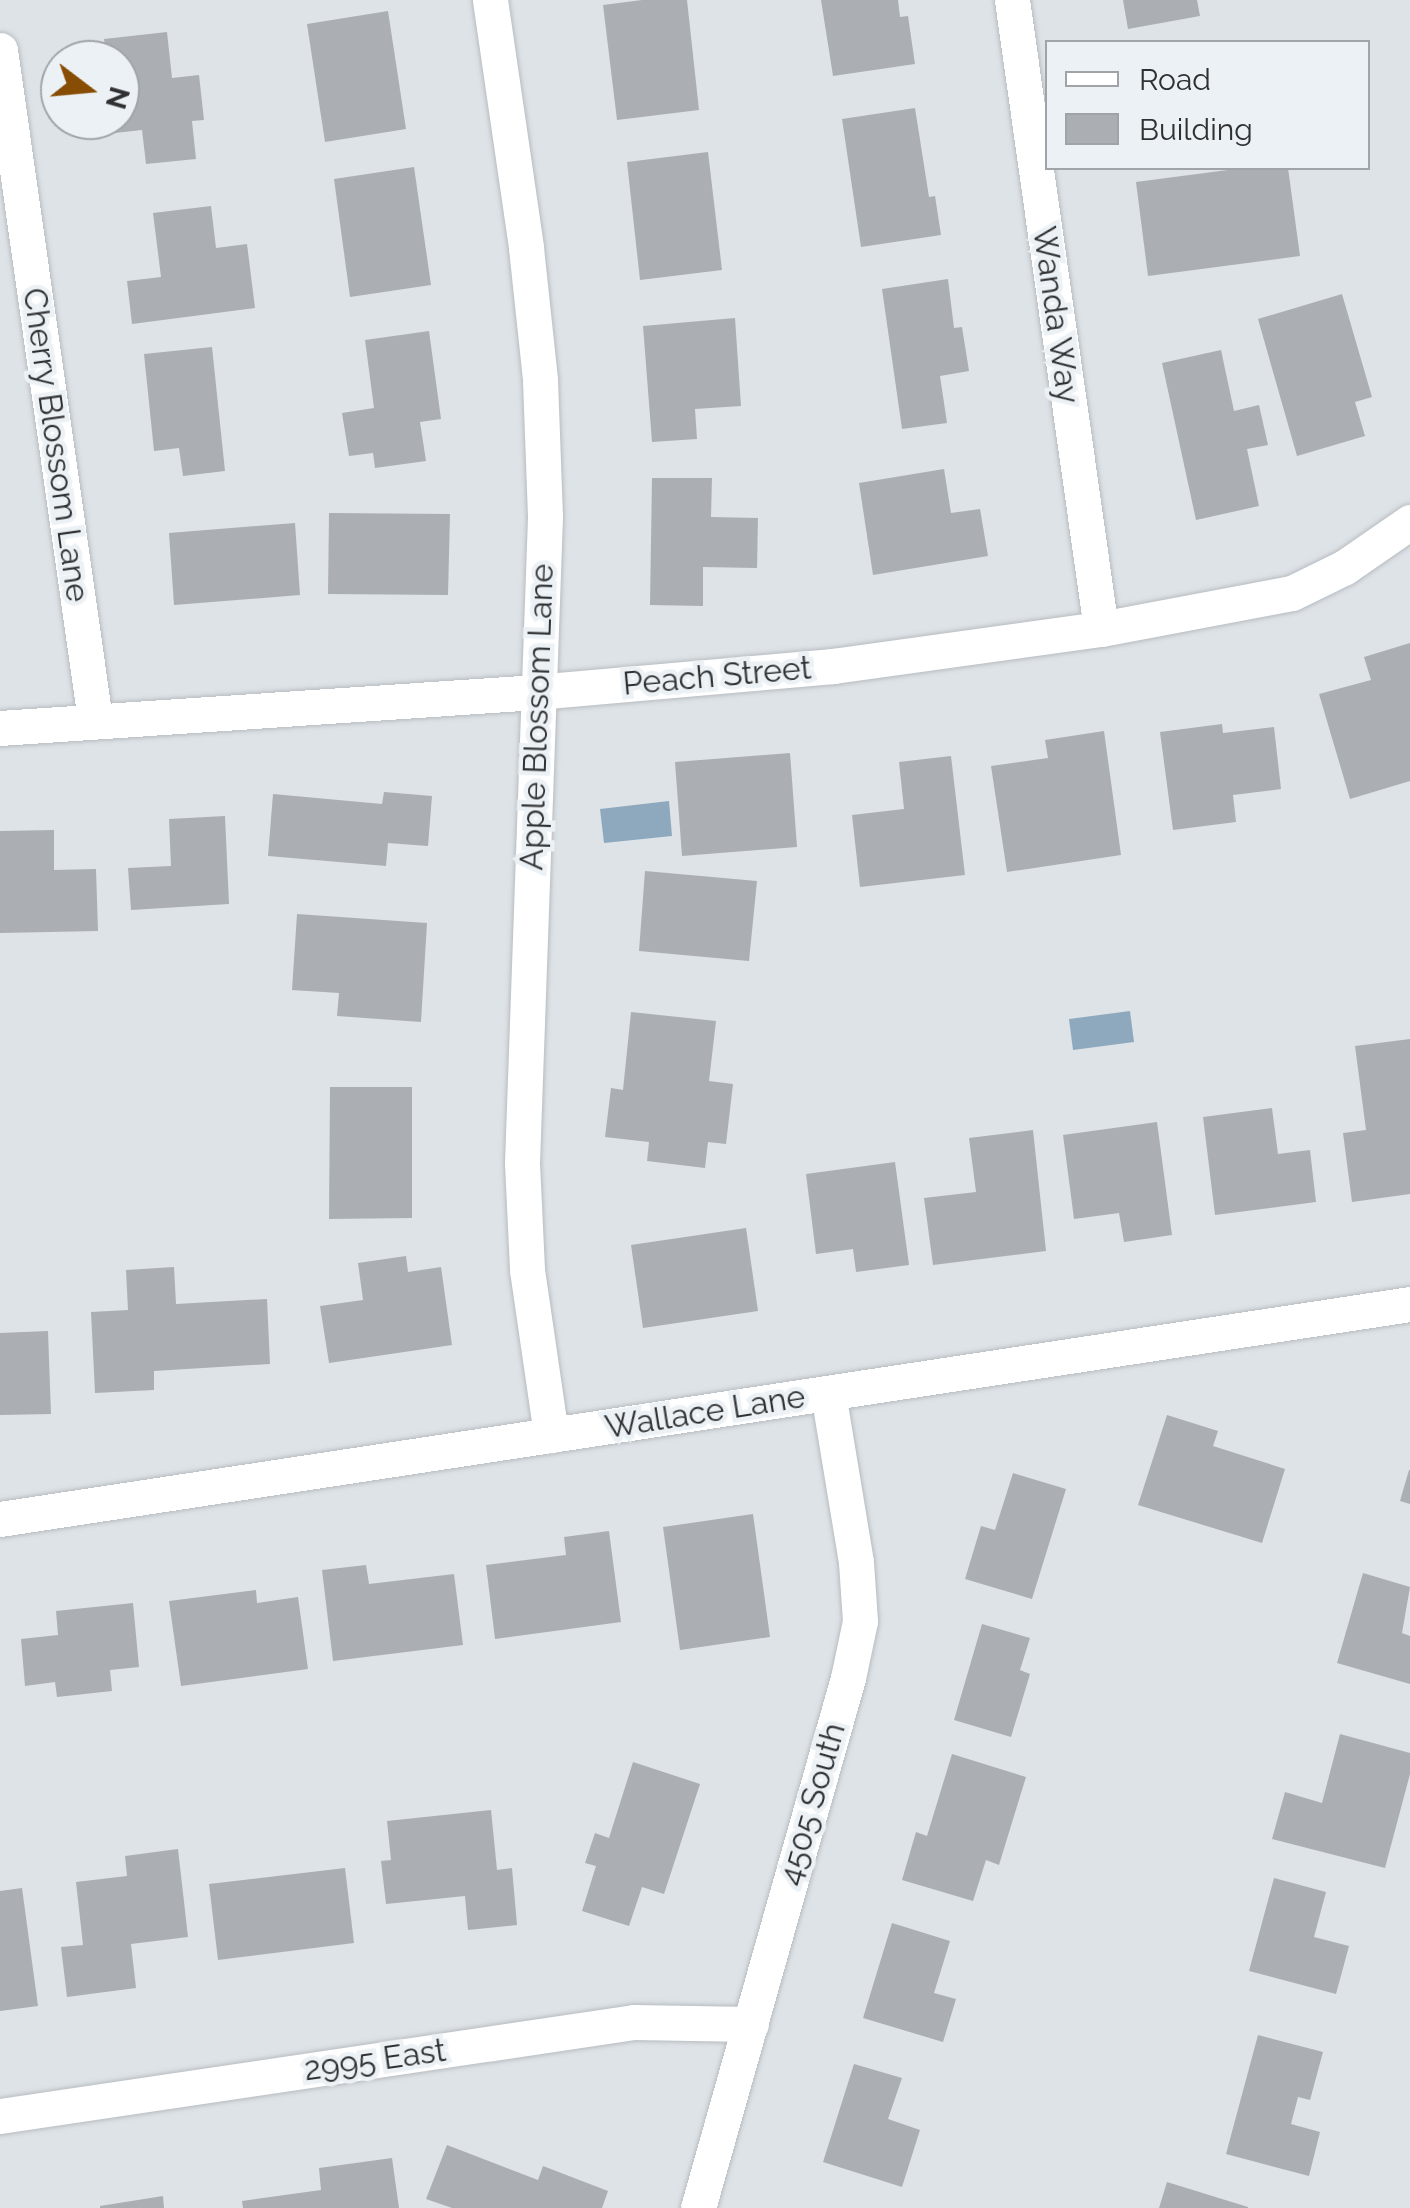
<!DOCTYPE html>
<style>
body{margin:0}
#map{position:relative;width:1410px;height:2208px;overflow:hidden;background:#dee3e7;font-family:Raleway,sans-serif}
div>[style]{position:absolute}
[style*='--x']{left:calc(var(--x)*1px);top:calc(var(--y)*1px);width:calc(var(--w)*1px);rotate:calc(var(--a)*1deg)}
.water>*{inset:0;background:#8ea9be}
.building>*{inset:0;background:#abafb3}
.roads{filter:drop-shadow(0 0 2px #b7bcc0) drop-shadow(0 0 2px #b7bcc0)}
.street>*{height:35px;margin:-17.5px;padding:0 17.5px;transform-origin:17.5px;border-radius:17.5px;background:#fff}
span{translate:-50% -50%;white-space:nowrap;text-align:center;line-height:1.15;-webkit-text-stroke:9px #ecf1f5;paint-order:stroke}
.street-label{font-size:32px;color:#2f3032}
.legend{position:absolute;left:1045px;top:40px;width:325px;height:130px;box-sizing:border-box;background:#ecf1f5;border:2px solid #a0a4a7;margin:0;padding:12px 18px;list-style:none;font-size:30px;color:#2f3032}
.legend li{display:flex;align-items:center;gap:20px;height:50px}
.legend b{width:50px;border:2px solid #a0a4a7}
.north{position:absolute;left:40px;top:40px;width:100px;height:100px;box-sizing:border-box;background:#ecf1f5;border:2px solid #a0a4a7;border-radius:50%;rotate:106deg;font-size:28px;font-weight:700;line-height:40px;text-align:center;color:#2f3032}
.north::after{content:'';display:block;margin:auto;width:35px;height:45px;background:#884d05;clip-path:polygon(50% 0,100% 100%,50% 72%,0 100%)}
</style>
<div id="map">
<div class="water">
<i style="clip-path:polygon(669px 801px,672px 836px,604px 843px,600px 809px)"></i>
<i style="clip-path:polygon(1130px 1011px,1134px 1042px,1073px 1050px,1069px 1019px)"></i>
</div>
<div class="building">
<i style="clip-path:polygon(642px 0,687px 0,699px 110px,617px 120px,603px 5px)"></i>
<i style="clip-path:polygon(821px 0,898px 0,900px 17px,908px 16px,915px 64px,833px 76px)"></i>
<i style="clip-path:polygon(1123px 0,1197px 0,1200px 16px,1128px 29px)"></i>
<i style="clip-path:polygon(388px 11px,406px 129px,325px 142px,307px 24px)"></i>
<i style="clip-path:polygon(167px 32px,172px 78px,199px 75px,204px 120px,192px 121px,196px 159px,146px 164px,142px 130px,115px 133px,113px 120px,120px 120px,120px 60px,107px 60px,104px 39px)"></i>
<i style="clip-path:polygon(915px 108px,929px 197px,935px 196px,941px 235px,861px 247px,842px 119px)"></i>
<i style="clip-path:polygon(708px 152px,722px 270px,640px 280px,627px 162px)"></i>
<i style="clip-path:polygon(414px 167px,431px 285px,350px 297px,334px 179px)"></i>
<i style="clip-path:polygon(1243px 168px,1288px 168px,1300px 256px,1148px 276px,1136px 182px)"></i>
<i style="clip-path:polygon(211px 206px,216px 248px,247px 244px,255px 308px,132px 324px,127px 281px,161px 277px,153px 213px)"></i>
<i style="clip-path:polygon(948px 279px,954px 328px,962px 327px,969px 371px,940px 376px,947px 423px,902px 429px,882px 289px)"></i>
<i style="clip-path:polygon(1342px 294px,1372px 397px,1355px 402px,1365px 436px,1297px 456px,1258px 319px)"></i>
<i style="clip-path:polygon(735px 318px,741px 406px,695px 409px,697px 439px,652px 442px,643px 326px)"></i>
<i style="clip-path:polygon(429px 331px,441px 419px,420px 422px,426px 461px,375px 468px,373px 453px,349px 456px,342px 413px,374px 408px,365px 340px)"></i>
<i style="clip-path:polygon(212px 347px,225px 471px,183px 476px,179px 448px,154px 451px,144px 354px)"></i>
<i style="clip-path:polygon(1221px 350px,1234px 411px,1259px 405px,1268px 445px,1247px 449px,1259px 506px,1196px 520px,1162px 363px)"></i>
<i style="clip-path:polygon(944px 469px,951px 513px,980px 509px,988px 556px,873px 575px,859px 483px)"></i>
<i style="clip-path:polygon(652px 478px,712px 478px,711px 517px,758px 518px,757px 568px,703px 567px,703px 606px,650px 605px)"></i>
<i style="clip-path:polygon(329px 513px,450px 514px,448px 595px,328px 594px)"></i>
<i style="clip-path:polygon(295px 523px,300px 595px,174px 605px,169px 533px)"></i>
<i style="clip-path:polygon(1410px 643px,1410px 781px,1350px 799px,1319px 694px,1371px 680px,1364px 657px)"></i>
<i style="clip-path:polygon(1222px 724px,1223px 733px,1274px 727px,1281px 789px,1233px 795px,1236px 822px,1173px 830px,1160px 732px)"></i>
<i style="clip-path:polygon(1104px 731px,1121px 855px,1007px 872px,991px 766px,1048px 758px,1045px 740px)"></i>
<i style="clip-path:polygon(790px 753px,797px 847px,682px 856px,675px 762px)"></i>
<i style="clip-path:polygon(951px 756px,965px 875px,860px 887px,852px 815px,904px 809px,899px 762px)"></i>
<i style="clip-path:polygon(384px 792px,432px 796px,428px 846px,388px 843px,386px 866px,268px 856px,273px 794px,382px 804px)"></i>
<i style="clip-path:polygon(225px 816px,229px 904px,131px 910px,128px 868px,171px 866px,169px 819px)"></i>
<i style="clip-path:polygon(54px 830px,54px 870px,96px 869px,98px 931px,0 933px,0 831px)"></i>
<i style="clip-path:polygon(645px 871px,757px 881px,749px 961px,639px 951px)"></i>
<i style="clip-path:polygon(297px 914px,427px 923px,421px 1022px,337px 1016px,339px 993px,292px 990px)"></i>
<i style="clip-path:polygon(631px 1012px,716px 1021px,709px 1081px,733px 1084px,726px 1144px,708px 1142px,705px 1168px,647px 1161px,649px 1142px,605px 1137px,611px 1088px,623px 1090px)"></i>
<i style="clip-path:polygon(1410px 1039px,1410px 1194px,1352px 1202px,1343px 1133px,1366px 1130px,1355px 1046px)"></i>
<i style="clip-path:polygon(330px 1087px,412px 1087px,412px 1218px,329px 1219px)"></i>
<i style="clip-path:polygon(1272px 1108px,1278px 1154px,1310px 1150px,1316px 1202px,1215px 1215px,1203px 1117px)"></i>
<i style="clip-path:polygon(1157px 1122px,1172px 1235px,1124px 1242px,1119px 1213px,1074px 1219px,1063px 1135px)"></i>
<i style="clip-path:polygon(1033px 1130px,1046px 1251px,933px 1265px,924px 1198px,976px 1192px,969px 1138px)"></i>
<i style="clip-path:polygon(895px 1162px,909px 1265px,856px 1272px,853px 1249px,816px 1254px,806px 1174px)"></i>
<i style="clip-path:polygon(746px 1228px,758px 1311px,643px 1328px,631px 1245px)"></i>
<i style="clip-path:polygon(406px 1256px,408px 1272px,441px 1267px,452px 1345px,329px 1363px,320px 1306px,363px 1300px,358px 1263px)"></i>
<i style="clip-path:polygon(174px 1267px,176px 1304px,267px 1299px,270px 1364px,154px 1371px,154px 1390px,95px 1393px,91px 1312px,128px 1310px,126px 1270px)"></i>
<i style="clip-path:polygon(48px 1331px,51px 1414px,0 1415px,0 1333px)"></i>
<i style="clip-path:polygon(1167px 1415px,1218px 1431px,1213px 1446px,1285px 1469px,1262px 1543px,1138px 1505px)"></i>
<i style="clip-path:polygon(1409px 1470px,1410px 1470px,1410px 1504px,1400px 1501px)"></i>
<i style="clip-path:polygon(1013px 1473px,1066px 1489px,1032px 1599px,965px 1579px,981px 1526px,995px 1530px)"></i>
<i style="clip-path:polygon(753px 1514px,770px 1637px,680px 1650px,663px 1527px)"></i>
<i style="clip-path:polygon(609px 1531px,621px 1622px,495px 1639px,486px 1565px,566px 1555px,564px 1537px)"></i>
<i style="clip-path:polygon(366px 1565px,369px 1584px,454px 1574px,463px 1645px,333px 1661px,322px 1570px)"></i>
<i style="clip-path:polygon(1363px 1573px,1410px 1587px,1402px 1633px,1410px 1636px,1410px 1684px,1337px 1663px)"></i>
<i style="clip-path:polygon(256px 1590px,257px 1603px,298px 1597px,308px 1669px,181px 1686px,169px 1601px)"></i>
<i style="clip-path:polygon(133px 1603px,139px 1667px,110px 1670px,112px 1691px,57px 1697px,55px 1682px,25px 1686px,21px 1639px,58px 1635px,56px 1611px)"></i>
<i style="clip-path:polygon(982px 1624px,1030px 1638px,1020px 1670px,1030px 1674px,1011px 1737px,954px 1720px)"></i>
<i style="clip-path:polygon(1340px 1734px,1410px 1753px,1410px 1774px,1385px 1868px,1272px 1839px,1285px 1792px,1322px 1803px)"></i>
<i style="clip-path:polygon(952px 1754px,1026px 1777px,999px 1865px,986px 1860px,973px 1901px,902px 1880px,916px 1832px,927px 1836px)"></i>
<i style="clip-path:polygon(633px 1762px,700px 1784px,664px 1894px,642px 1887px,629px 1926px,582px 1911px,596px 1866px,585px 1863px,595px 1833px,609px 1838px)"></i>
<i style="clip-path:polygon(491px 1810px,497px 1870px,512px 1868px,517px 1925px,468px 1930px,465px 1896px,386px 1904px,381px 1861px,391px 1860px,387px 1821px)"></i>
<i style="clip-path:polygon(178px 1849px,188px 1937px,131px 1944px,136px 1988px,67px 1997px,61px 1947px,83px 1945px,76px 1882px,127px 1876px,125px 1856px)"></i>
<i style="clip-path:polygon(345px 1868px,354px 1943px,218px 1960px,209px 1884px)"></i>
<i style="clip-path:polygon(1274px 1878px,1326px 1892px,1314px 1937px,1349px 1946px,1336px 1994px,1249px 1971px)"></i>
<i style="clip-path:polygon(22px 1888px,38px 2006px,0 2011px,0 1891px)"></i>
<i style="clip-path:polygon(892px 1923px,950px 1941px,934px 1993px,956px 1999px,943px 2042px,863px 2018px)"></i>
<i style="clip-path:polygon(1258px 2035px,1323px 2052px,1310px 2100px,1298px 2097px,1291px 2124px,1320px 2132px,1309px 2176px,1226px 2154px)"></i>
<i style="clip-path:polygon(854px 2064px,902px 2078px,888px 2119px,920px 2130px,902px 2187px,823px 2162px)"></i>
<i style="clip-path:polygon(447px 2145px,538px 2180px,543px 2166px,608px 2191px,602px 2208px,452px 2208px,426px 2199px)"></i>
<i style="clip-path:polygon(392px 2158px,399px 2208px,243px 2208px,242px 2201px,321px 2190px,319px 2168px)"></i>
<i style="clip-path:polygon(1167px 2182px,1248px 2207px,1248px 2208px,1159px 2208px)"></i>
<i style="clip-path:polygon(163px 2196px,164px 2208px,100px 2208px,100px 2206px)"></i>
</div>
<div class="roads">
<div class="street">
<i style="--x:490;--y:0;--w:251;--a:81.7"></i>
<i style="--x:526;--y:248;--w:133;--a:83.9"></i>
<i style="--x:540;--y:380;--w:137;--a:87.9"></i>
<i style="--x:545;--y:517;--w:646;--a:92.04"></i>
<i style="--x:522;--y:1163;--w:107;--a:87.3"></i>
<i style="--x:527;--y:1270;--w:167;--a:81.7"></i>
<i style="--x:1012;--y:0;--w:635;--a:81.95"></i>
<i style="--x:0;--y:50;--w:677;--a:81.93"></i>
<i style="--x:0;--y:728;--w:537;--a:-3.84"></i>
<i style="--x:536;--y:692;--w:298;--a:-5"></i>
<i style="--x:833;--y:666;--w:271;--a:-7.9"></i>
<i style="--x:1101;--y:629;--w:194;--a:-10.7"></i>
<i style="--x:1292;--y:593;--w:59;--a:-26.1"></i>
<i style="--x:1345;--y:567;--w:79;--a:-34.7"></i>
<i style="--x:0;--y:1519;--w:1426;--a:-8.67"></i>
<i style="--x:0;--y:2116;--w:641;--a:-8.43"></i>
<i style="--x:634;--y:2022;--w:117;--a:1"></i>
<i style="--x:698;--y:2208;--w:551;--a:-74.2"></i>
<i style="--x:848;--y:1678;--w:58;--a:-78.1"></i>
<i style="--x:860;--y:1621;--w:59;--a:-93.9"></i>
<i style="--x:856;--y:1562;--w:171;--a:-99.4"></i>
</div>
</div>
<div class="street-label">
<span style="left:1056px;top:315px;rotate:82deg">Wanda Way</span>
<span style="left:56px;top:445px;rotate:82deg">Cherry Blossom Lane</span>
<span style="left:717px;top:676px;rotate:-5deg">Peach Street</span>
<span style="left:537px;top:717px;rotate:-88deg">Apple Blossom Lane</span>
<span style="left:705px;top:1412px;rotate:-9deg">Wallace Lane</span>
<span style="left:812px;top:1804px;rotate:-74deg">4505 South</span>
<span style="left:375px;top:2060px;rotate:-8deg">2995 East</span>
</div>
<ul class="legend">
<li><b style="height:12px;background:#fff"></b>Road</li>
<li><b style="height:28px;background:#abafb3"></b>Building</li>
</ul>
<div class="north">N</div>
</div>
